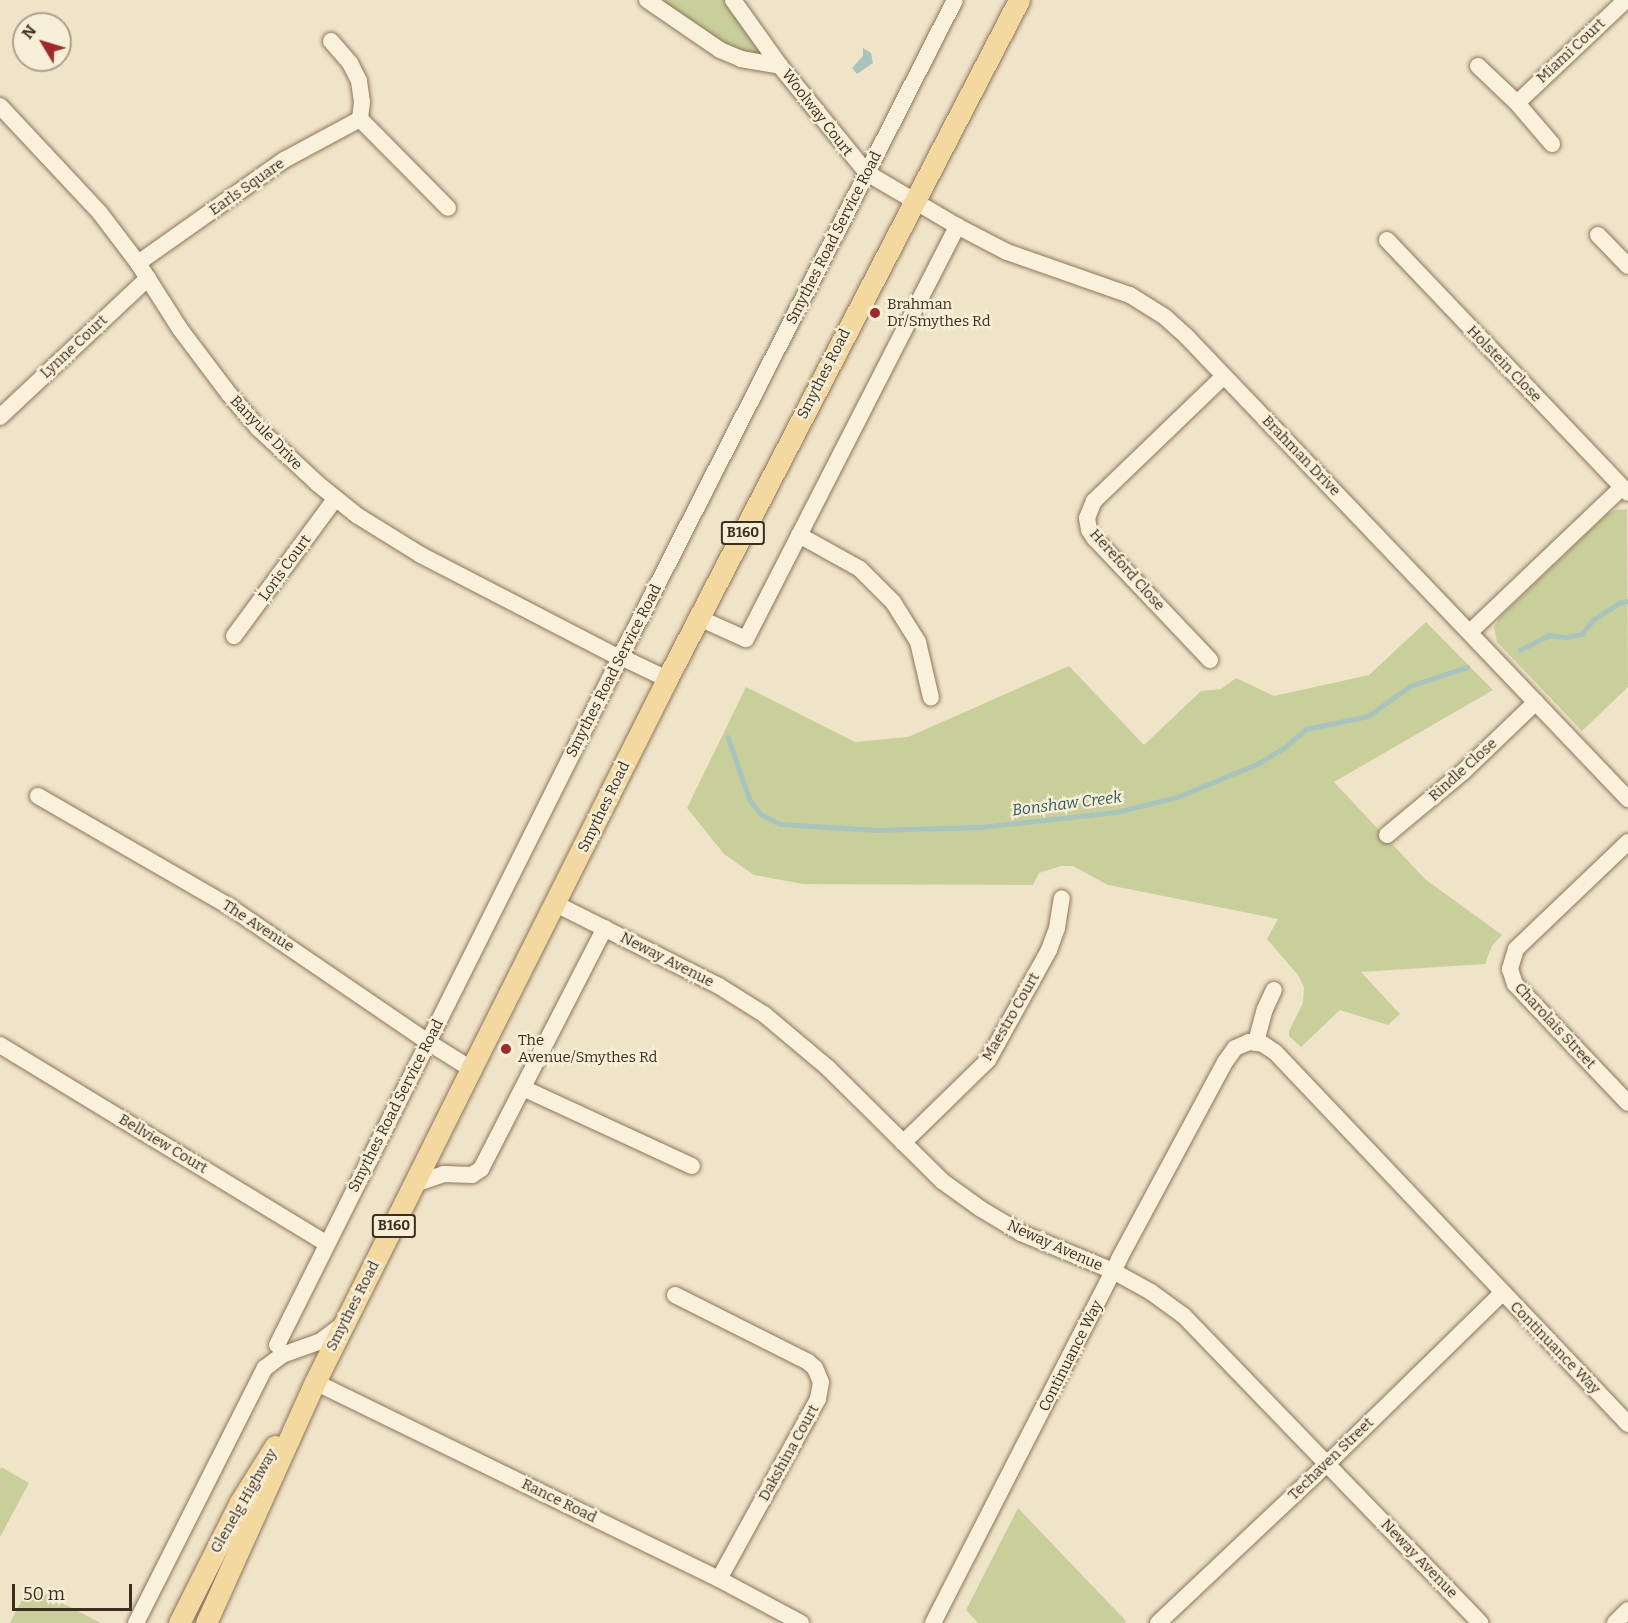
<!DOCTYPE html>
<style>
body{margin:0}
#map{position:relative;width:1628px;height:1623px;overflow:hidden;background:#f0e4c8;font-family:Bitter,serif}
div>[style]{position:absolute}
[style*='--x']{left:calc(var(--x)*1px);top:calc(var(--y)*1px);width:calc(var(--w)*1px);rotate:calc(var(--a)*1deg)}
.green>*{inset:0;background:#c9cf9b}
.water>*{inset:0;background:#a9c4bc}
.stream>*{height:4.5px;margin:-2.25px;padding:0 2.25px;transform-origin:2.25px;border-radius:2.25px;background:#a9c4bc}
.roads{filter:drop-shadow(0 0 2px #8d765c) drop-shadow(0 0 2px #8d765c)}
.minor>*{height:16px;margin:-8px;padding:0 8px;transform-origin:8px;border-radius:8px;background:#faf1dc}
.major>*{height:21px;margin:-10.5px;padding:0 10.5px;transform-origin:10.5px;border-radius:10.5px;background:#f3d9a0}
.dots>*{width:16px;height:16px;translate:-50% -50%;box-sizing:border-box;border:3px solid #f7eed8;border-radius:50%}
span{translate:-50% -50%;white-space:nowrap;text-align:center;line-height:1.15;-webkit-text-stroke:4.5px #f7eed8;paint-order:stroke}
.shield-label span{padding:2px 4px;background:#f7eed8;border:2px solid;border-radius:4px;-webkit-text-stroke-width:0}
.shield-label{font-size:14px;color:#3d2e20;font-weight:700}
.street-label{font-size:15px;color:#3d2e20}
.poi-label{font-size:15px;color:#3d2e20}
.left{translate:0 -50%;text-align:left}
.water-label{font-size:16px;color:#2f5d5a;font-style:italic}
.north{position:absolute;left:12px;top:12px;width:60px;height:60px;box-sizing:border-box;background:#f7eed8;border:2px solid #ada18e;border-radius:50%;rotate:308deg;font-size:16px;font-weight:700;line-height:24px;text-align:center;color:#3d2e20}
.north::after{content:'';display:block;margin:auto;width:21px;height:27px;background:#9e2a2b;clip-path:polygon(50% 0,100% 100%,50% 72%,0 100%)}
.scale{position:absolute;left:12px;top:1584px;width:120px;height:27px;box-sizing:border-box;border:3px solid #3d2e20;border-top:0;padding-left:8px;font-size:18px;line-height:21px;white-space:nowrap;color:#3d2e20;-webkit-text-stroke:4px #f7eed8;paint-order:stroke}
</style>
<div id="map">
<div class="green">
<i style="clip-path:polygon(657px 0,725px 0,763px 52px,756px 56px,723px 45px)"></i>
<i style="clip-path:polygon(1627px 509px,1628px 687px,1582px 731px,1497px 642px,1494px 627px,1500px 617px,1605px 516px,1615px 510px)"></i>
<i style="clip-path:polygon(1426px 622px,1493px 690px,1334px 782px,1425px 879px,1502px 935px,1492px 946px,1485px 964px,1361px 972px,1400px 1014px,1388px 1025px,1340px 1010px,1301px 1047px,1289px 1036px,1289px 1031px,1303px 1003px,1304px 987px,1298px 975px,1267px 939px,1278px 919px,1108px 885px,1073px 866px,1061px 866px,1039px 873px,1033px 885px,803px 884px,754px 875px,724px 854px,687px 808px,746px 687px,855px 742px,908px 737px,1069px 666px,1144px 745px,1201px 691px,1221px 689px,1236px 678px,1274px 696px,1369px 675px)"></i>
<i style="clip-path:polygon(1px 1467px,29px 1483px,0 1537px,0 1469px)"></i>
<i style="clip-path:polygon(1018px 1508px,1126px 1621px,1124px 1623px,978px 1623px,966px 1610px)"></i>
<i style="clip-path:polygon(29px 1586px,101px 1623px,10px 1623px)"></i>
</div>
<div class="water">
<i style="clip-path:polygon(863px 48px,871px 53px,873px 63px,857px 74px,852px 68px,863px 56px)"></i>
</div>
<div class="stream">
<i style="--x:1520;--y:650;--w:33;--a:-27"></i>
<i style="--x:1549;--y:635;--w:17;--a:7"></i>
<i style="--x:1566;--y:637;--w:16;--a:-11"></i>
<i style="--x:1582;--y:634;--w:18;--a:-52"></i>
<i style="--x:1593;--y:620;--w:31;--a:-33"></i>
<i style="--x:1619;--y:603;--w:9;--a:-13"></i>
<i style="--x:728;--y:737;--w:67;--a:70.8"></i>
<i style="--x:750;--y:800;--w:18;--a:52"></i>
<i style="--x:761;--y:814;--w:21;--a:28"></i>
<i style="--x:780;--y:824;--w:98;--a:3.5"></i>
<i style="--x:878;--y:830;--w:103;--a:-1.7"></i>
<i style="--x:981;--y:827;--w:136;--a:-6.3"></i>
<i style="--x:1116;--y:812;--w:63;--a:-13.8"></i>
<i style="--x:1177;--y:797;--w:87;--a:-22.4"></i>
<i style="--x:1257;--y:764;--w:31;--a:-31"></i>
<i style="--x:1284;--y:748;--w:29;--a:-41"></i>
<i style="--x:1306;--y:729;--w:63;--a:-11.8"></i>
<i style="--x:1368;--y:716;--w:52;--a:-35.5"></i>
<i style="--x:1410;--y:686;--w:60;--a:-18.4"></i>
</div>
<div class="roads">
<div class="minor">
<i style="--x:647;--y:0;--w:88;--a:34.4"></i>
<i style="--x:720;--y:50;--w:23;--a:23"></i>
<i style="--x:741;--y:59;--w:40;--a:10"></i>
<i style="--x:733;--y:0;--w:81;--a:54.5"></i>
<i style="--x:780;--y:66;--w:138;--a:50.9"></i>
<i style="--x:867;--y:173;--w:104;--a:30.5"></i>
<i style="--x:957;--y:226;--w:56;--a:27.5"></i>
<i style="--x:1007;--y:252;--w:130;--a:19.3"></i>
<i style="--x:1130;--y:295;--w:41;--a:32.2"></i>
<i style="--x:1165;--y:317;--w:30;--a:42"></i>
<i style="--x:1187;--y:337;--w:639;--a:46.33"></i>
<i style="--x:331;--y:41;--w:29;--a:49"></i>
<i style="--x:350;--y:63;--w:20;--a:63"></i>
<i style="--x:359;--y:81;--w:21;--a:82"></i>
<i style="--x:362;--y:102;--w:17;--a:97"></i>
<i style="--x:1478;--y:66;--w:54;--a:43.5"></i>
<i style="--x:1517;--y:103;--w:54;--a:49.5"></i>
<i style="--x:1517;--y:103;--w:150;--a:-43.4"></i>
<i style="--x:0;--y:106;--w:146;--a:46.9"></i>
<i style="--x:100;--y:213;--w:63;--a:52.8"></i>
<i style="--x:138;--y:263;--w:78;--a:57.5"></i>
<i style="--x:180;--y:329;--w:81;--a:53"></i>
<i style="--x:229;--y:394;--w:45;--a:49.5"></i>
<i style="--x:258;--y:428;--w:82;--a:43"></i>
<i style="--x:318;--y:484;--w:51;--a:38.7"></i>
<i style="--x:358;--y:516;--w:74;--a:31.8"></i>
<i style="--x:421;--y:555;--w:224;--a:27.4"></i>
<i style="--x:1598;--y:235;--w:43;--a:45.9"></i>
<i style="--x:1387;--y:240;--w:349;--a:46.4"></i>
<i style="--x:138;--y:263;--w:179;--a:-35.2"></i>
<i style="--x:284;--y:160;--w:86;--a:-28.3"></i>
<i style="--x:360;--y:119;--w:125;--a:45.3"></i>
<i style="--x:0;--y:417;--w:203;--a:-43.2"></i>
<i style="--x:799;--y:535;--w:70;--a:29.1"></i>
<i style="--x:860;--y:569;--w:47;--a:45"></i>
<i style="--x:893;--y:602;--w:47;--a:58"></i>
<i style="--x:918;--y:642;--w:57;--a:76.9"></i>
<i style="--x:699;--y:618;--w:51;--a:24.1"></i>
<i style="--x:746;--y:639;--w:464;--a:-62.9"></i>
<i style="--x:1470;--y:632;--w:210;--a:-43.6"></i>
<i style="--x:234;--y:636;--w:170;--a:-53.6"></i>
<i style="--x:621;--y:657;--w:51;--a:25.6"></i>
<i style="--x:1210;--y:660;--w:167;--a:-133.5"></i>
<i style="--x:1095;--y:539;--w:11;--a:-124"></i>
<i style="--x:1089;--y:530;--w:12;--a:-99"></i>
<i style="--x:1087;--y:518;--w:18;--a:-68"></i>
<i style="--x:1094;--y:501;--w:180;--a:-43.9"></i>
<i style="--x:38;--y:796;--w:222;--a:30"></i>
<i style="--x:230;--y:907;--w:240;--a:34.3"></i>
<i style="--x:428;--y:1042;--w:51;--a:32.1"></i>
<i style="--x:1387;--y:835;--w:99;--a:-39.7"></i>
<i style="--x:1463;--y:772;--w:101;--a:-43.8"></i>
<i style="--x:1628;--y:842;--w:155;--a:136.3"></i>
<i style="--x:1516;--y:949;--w:21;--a:107"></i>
<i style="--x:1510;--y:969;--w:16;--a:72"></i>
<i style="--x:1515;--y:984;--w:164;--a:46.5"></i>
<i style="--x:556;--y:904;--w:182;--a:26.7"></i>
<i style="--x:719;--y:986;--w:54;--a:32.2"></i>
<i style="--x:765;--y:1015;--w:82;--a:40.1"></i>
<i style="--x:828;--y:1068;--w:161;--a:44.7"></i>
<i style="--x:942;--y:1181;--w:48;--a:35.7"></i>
<i style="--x:981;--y:1209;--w:47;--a:31"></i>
<i style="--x:1021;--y:1233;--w:100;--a:22.4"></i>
<i style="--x:1113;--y:1271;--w:43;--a:28.9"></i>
<i style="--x:1151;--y:1292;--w:39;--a:36"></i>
<i style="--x:1183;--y:1315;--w:428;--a:46"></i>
<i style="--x:1256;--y:1042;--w:34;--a:-75"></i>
<i style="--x:1265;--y:1009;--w:21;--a:-65"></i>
<i style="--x:0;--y:1045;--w:381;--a:31.3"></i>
<i style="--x:523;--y:1088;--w:186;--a:24.8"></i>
<i style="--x:903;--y:1143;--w:119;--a:-44.3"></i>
<i style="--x:988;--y:1060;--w:126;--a:-61"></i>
<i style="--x:1049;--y:950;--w:23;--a:-70"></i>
<i style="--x:1057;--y:928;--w:30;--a:-81"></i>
<i style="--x:415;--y:1184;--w:31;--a:-19"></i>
<i style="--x:444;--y:1174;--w:28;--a:2"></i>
<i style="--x:472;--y:1175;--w:11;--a:-34"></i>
<i style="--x:481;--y:1169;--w:271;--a:-62.8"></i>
<i style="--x:675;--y:1295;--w:149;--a:26.7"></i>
<i style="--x:808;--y:1362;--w:9;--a:41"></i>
<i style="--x:815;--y:1368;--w:15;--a:67"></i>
<i style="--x:821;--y:1382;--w:17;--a:100"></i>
<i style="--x:818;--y:1399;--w:205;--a:118.8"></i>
<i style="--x:277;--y:1345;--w:768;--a:-63.47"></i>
<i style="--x:620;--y:658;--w:738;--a:-63.02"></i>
<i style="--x:315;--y:1382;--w:449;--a:26"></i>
<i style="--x:719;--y:1579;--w:93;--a:28.2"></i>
<i style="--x:136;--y:1623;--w:286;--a:-63.2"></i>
<i style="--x:265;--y:1368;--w:21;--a:-37"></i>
<i style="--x:282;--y:1355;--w:41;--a:-19.7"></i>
<i style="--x:321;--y:1341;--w:25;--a:-37"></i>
<i style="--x:933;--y:1623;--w:409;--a:-62.9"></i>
<i style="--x:1119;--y:1259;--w:224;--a:-61.7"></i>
<i style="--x:1225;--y:1062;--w:17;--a:-54"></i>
<i style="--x:1235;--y:1048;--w:15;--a:-23"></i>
<i style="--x:1249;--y:1042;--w:14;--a:8"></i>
<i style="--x:1263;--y:1044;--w:14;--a:34"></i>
<i style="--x:1275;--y:1052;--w:513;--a:46.5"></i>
<i style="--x:1158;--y:1623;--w:233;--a:-43.3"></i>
<i style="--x:1328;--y:1463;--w:243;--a:-44.3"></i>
<i style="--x:1615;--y:1623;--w:18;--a:-45"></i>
</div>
<div class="major">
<i style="--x:179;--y:1623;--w:136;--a:-63.2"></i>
<i style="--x:240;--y:1502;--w:66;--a:-58"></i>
<i style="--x:206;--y:1623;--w:265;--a:-65.7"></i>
<i style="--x:315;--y:1382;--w:350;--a:-63.5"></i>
<i style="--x:471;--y:1069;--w:436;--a:-63.3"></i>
<i style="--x:667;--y:679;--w:765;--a:-62.6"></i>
</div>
</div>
<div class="dots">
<i style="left:875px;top:313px;background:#9e2a2b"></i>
<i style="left:506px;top:1049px;background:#9e2a2b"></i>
</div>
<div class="shield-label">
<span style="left:743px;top:533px">B160</span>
<span style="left:394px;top:1226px">B160</span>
</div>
<div class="street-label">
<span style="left:1571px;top:51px;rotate:-43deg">Miami Court</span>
<span style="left:817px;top:113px;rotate:52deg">Woolway Court</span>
<span style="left:247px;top:187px;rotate:-35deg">Earls Square</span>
<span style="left:834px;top:238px;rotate:-63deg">Smythes Road Service Road</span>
<span style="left:74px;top:347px;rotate:-43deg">Lynne Court</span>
<span style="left:1504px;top:364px;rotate:46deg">Holstein Close</span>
<span style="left:824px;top:374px;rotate:-63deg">Smythes Road</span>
<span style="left:266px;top:433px;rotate:46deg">Banyule Drive</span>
<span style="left:1301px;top:456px;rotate:46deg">Brahman Drive</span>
<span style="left:285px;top:568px;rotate:-54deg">Loris Court</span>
<span style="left:1127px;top:570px;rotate:48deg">Hereford Close</span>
<span style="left:614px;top:671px;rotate:-63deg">Smythes Road Service Road</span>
<span style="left:1463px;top:770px;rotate:-42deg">Rindle Close</span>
<span style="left:604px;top:807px;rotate:-64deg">Smythes Road</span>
<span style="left:258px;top:926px;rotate:33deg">The Avenue</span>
<span style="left:667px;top:960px;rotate:27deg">Neway Avenue</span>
<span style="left:1011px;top:1017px;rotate:-60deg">Maestro Court</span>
<span style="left:1555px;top:1026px;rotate:47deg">Charolais Street</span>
<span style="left:396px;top:1106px;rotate:-63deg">Smythes Road Service Road</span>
<span style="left:163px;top:1144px;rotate:31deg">Bellview Court</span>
<span style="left:1055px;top:1246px;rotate:24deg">Neway Avenue</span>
<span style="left:353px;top:1306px;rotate:-63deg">Smythes Road</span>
<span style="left:1555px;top:1348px;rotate:46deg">Continuance Way</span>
<span style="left:1071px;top:1356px;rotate:-63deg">Continuance Way</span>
<span style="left:789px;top:1453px;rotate:-61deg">Dakshina Court</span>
<span style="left:1331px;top:1459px;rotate:-44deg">Techaven Street</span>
<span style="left:244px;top:1501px;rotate:-60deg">Glenelg Highway</span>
<span style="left:559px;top:1501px;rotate:26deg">Rance Road</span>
<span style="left:1419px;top:1559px;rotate:46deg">Neway Avenue</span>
</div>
<div class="poi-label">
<span class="left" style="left:887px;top:313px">Brahman<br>Dr/Smythes Rd</span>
<span class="left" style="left:518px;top:1049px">The<br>Avenue/Smythes Rd</span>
</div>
<div class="water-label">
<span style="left:1067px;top:804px;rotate:-7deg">Bonshaw Creek</span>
</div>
<div class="north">N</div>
<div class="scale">50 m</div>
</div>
